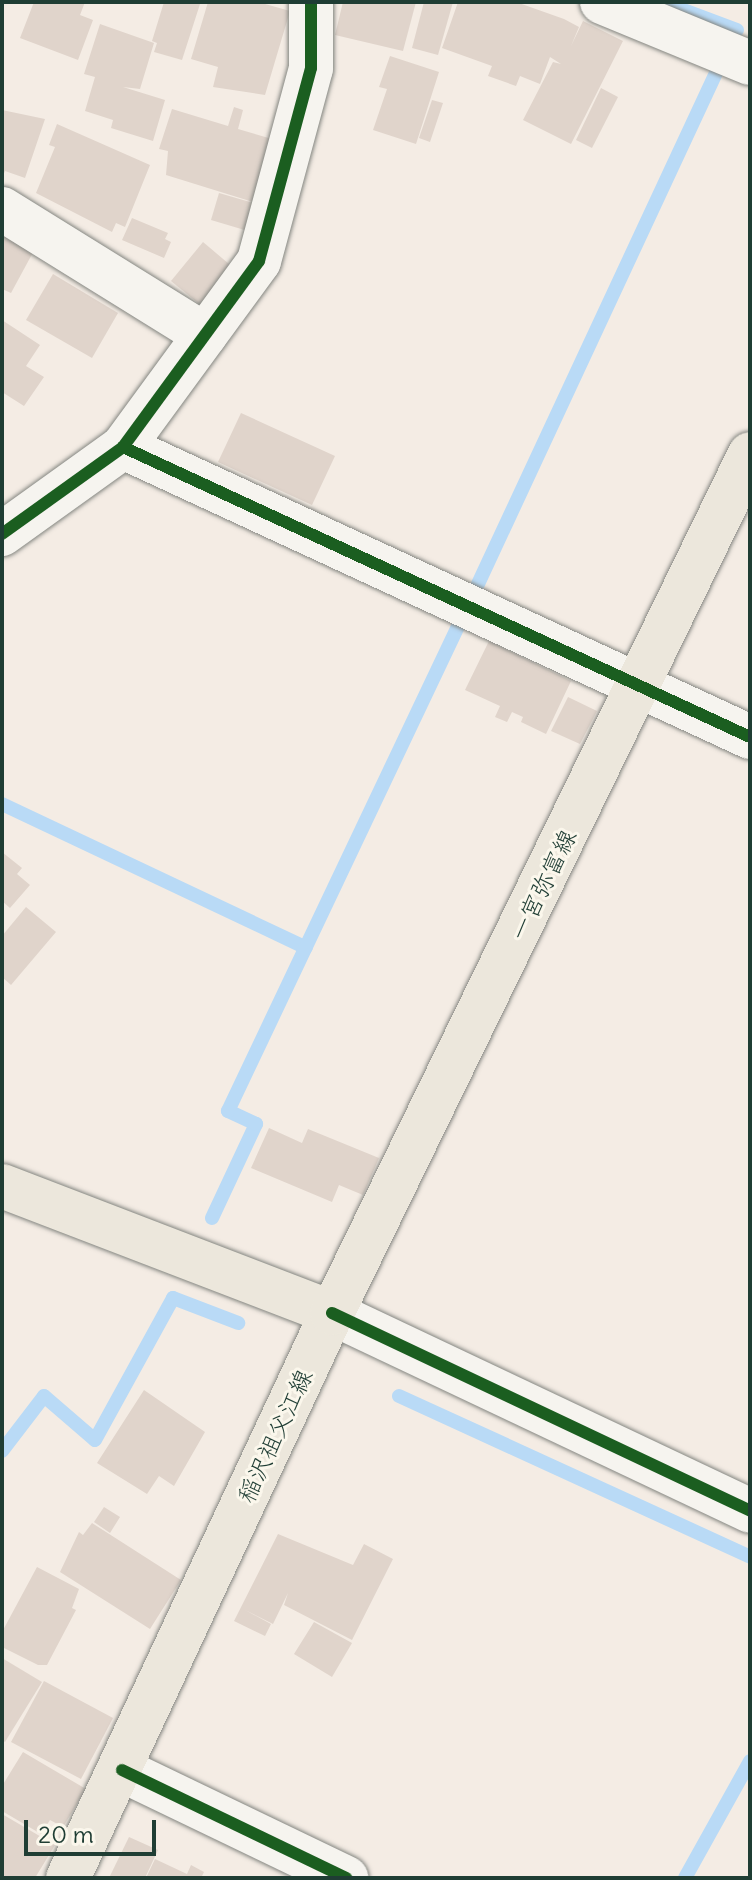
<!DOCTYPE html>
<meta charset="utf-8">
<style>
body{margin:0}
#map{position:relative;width:752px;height:1880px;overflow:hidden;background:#f4ece4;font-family:Delius,"Klee One",sans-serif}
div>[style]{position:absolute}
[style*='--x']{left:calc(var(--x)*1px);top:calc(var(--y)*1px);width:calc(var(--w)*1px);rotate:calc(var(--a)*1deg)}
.stream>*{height:14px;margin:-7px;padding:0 7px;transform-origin:7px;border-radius:7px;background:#b9daf6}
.building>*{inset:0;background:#e0d4cb}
.roads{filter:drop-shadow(0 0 2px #848681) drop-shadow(0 0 2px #848681)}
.minor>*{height:44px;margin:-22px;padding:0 22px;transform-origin:22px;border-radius:22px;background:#f6f4ef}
.major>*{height:44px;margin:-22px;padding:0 22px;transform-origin:22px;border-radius:22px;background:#ece7dc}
.cycleway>*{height:12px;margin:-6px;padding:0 6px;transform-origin:6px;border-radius:6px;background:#1b5e20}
span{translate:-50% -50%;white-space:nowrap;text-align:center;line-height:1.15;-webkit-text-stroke:6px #fbf7ec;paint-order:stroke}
.street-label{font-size:24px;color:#1f3d34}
.frame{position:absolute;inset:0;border:4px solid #1f3d34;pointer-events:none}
.scale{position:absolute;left:24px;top:1820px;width:132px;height:36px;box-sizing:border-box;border:4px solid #1f3d34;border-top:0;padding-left:10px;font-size:24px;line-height:28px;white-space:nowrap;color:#1f3d34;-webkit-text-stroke:6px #fbf7ec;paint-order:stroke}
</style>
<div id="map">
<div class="stream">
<i style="--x:662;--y:2;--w:80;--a:20.5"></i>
<i style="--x:478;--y:584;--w:564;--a:-65.03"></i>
<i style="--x:2;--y:804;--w:336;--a:25.3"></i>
<i style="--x:212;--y:1218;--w:104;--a:-64.9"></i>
<i style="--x:256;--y:1124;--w:31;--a:-155"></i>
<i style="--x:228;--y:1111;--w:546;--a:-64.61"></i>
<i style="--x:399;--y:1396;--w:386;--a:24.6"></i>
<i style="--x:2;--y:1451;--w:69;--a:-52.6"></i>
<i style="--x:44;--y:1396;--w:67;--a:40.8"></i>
<i style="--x:95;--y:1440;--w:162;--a:-61.2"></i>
<i style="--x:173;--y:1298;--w:70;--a:21"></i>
<i style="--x:685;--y:1878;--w:134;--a:-60.9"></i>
</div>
<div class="building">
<i style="clip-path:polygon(34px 2px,85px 2px,80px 15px,93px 20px,78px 60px,20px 38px)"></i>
<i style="clip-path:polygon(164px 2px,200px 4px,182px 60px,154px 52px,157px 43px,152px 41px)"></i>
<i style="clip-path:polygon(208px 2px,258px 2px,290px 11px,265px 95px,213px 87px,218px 67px,191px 59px)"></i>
<i style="clip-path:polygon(343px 2px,416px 2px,403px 51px,335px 35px)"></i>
<i style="clip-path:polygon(424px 2px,453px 2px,438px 55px,412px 48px)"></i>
<i style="clip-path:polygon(458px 2px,516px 2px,564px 19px,579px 27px,571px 46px,583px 21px,623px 41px,571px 144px,523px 120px,553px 62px,561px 64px,550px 57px,540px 84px,520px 76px,516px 86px,488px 76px,492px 66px,442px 48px)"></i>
<i style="clip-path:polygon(100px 24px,154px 43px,140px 89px,123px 87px,165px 100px,153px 141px,111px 128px,113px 120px,85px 111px,95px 77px,84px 74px)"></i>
<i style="clip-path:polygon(390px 56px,439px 72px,416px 144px,373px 130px,387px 89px,379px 87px)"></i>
<i style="clip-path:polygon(601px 88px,618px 97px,592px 148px,576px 140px)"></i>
<i style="clip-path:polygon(432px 100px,443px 103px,430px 142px,419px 138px)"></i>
<i style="clip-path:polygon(234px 107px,243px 110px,238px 129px,272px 139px,253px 202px,166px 175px,168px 151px,159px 149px,172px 109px,228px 126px)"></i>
<i style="clip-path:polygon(2px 110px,45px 119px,25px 178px,5px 171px,2px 178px)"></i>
<i style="clip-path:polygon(57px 124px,150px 165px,125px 227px,116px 223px,112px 232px,36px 193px,55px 147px,49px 145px)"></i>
<i style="clip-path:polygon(219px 193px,257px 204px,248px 231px,211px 220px)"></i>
<i style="clip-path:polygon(132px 218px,168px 233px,165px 239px,171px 242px,164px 258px,122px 240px)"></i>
<i style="clip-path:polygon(2px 227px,37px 245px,11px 293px,2px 289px)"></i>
<i style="clip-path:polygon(203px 242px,235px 269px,203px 307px,171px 281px)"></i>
<i style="clip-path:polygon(53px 274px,118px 313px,92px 358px,26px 320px)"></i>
<i style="clip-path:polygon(2px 320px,40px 345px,26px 366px,44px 377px,24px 406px,2px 392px)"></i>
<i style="clip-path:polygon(241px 413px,335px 456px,312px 505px,218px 462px)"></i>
<i style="clip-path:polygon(489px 641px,571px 681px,546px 734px,521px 722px,523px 717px,512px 712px,507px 722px,495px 717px,500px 706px,465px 690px)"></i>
<i style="clip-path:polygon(568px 697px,597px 711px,580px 744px,551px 731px)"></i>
<i style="clip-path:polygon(2px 852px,22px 868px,17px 874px,30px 885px,10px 908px,2px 901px)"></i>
<i style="clip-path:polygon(26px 907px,56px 932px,11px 985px,2px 977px,2px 936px)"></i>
<i style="clip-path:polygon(269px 1128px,302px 1143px,308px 1129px,379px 1158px,363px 1195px,339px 1185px,332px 1202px,251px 1168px)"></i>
<i style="clip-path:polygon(144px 1390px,205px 1432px,174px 1486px,159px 1476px,147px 1494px,97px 1463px)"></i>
<i style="clip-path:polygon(104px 1507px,120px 1517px,110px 1533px,94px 1522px)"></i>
<i style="clip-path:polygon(92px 1523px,181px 1580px,150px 1629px,60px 1572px,79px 1532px,83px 1535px)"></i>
<i style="clip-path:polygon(278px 1534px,353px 1565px,364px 1544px,393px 1559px,352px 1640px,284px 1605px,288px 1593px,273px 1624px,245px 1610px,271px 1624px,265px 1636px,234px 1621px)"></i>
<i style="clip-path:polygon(37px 1567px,79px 1589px,72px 1608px,76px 1610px,47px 1665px,38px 1665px,2px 1647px,2px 1632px)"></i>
<i style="clip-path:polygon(314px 1622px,352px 1643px,332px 1677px,294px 1654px)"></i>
<i style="clip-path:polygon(2px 1658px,42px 1682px,5px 1742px,2px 1740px)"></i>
<i style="clip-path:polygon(44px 1681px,113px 1718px,81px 1779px,11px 1742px)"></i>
<i style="clip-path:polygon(23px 1752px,86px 1789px,63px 1827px,50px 1820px,41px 1834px,2px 1811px,2px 1786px)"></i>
<i style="clip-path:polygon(2px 1814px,55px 1845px,35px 1878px,2px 1878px)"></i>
<i style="clip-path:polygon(129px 1837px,158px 1850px,145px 1878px,109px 1878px)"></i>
<i style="clip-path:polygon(155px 1859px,187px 1874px,191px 1865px,204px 1872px,201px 1878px,146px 1878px)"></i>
</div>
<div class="roads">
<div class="minor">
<i style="--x:602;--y:2;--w:160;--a:22.4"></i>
<i style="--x:2;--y:209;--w:239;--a:31.8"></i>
<i style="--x:123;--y:447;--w:230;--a:-53.8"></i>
<i style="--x:259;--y:261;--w:200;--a:-74.9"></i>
<i style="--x:311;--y:68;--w:66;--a:-90"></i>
<i style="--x:2;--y:534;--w:149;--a:-35.7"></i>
<i style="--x:123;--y:447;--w:691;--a:24.82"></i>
<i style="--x:332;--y:1313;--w:463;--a:25.3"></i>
<i style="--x:122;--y:1770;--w:249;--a:25.7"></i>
</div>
<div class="major">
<i style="--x:2;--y:1186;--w:354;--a:21"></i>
<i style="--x:68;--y:1878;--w:624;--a:-64.96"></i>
<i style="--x:332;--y:1313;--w:955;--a:-64.05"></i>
</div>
</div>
<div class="cycleway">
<i style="--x:123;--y:447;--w:230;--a:-53.8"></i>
<i style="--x:259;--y:261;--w:200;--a:-74.9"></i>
<i style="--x:311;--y:68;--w:66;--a:-90"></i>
<i style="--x:2;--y:534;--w:149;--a:-35.7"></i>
<i style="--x:123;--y:447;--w:691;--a:24.82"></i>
<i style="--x:332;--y:1313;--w:463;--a:25.3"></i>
<i style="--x:122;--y:1770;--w:249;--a:25.7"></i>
</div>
<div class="street-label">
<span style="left:543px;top:885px;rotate:-64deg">一宮弥富線</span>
<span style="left:275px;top:1436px;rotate:-65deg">稲沢祖父江線</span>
</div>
<div class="frame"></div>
<div class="scale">20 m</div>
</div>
